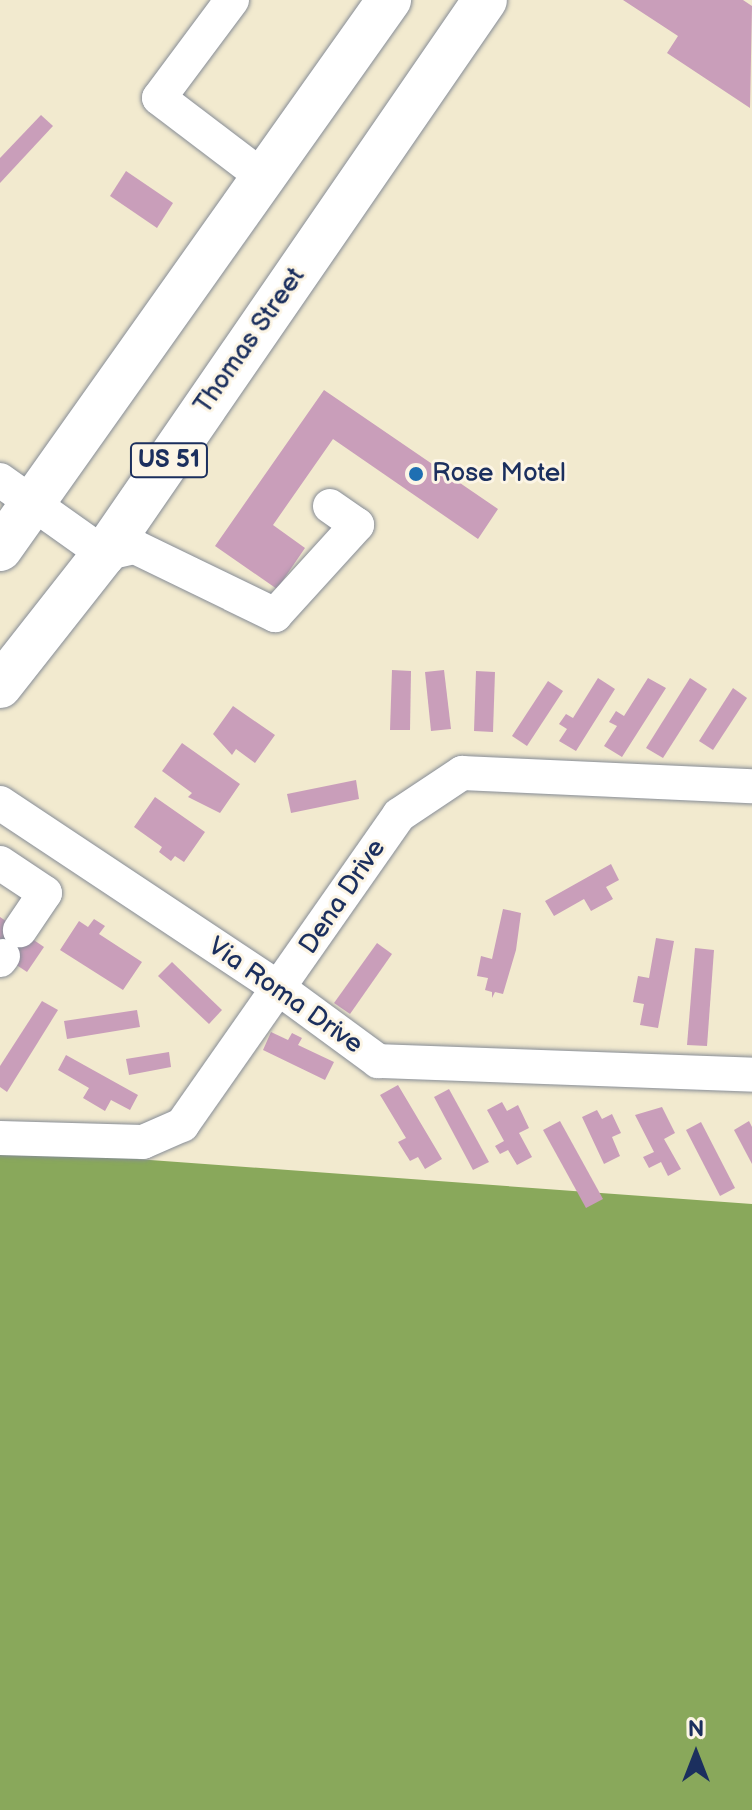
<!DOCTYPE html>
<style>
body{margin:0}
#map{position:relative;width:752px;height:1810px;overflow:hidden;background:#f2eacf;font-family:"Balsamiq Sans",sans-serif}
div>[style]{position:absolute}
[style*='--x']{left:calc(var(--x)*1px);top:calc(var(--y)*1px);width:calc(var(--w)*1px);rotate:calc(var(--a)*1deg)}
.forest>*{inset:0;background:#89a85b}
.building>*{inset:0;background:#c99eba}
.roads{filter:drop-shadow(0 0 2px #868c96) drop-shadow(0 0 2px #868c96)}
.minor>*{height:34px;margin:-17px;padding:0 17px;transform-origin:17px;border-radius:17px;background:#fff}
.highway>*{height:44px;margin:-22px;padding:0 22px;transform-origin:22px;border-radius:22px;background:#fff}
.dots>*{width:22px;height:22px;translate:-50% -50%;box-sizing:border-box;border:4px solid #fcf5e5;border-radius:50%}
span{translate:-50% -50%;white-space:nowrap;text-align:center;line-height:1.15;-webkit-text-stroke:6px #fcf5e5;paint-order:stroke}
.shield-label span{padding:2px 6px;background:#fcf5e5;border:2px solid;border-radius:6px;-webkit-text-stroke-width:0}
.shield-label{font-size:24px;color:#1b2f5e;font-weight:700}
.street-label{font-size:26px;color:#1b2f5e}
.poi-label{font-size:26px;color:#1b2f5e}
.left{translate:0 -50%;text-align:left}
.north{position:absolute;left:656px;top:1714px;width:80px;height:80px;-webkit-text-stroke:6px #fcf5e5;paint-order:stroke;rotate:0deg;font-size:22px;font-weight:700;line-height:32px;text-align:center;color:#1b2f5e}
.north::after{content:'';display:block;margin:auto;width:28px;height:36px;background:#1b2f5e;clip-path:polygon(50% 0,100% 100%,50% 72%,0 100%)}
</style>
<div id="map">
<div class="forest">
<i style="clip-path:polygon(0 1149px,752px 1204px,752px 1810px,0 1810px)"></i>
</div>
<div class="building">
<i style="clip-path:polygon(623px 0,743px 0,752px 6px,750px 108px,667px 53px,678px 36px)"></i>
<i style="clip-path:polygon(41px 115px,53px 126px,0 183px,0 158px)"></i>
<i style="clip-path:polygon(126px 171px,173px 203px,157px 228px,110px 196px)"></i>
<i style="clip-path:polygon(324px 390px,498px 509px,478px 539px,333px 439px,273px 525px,305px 548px,277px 589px,215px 546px)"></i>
<i style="clip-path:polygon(392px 670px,411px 671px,410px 730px,390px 730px)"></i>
<i style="clip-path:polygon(444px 670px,451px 729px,431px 731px,425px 672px)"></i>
<i style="clip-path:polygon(476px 671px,495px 672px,493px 732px,474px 731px)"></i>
<i style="clip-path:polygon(598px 678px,615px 689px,576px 751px,559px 741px,567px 729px,559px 724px,566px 714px,573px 718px)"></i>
<i style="clip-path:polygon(648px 678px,666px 688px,622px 757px,604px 746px,617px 726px,609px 722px,616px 711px,624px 716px)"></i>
<i style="clip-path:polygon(690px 678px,707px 689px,663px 758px,646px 748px)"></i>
<i style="clip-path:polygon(548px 681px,563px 691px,527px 746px,512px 736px)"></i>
<i style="clip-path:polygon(733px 688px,747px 698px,713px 750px,699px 741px)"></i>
<i style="clip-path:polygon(233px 706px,275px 735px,255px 763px,236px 749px,232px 755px,213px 734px)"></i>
<i style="clip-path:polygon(182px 743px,240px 784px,220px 813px,188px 797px,192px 793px,162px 771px)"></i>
<i style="clip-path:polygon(356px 780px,359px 799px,291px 813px,287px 794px)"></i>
<i style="clip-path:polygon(155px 797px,205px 832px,184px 862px,175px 856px,171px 861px,159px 852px,162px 847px,134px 827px)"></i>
<i style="clip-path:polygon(611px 864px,619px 880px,606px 887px,613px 899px,591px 911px,584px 899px,554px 916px,545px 901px)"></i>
<i style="clip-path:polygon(503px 909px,521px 913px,516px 950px,503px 994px,495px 992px,492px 998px,492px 992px,485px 990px,488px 978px,477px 976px,481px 956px,492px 959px)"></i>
<i style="clip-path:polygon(0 917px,44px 947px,27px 972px,0 954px)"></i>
<i style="clip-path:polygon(94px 919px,105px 926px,99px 934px,142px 962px,123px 990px,60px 950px,79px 921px,88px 927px)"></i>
<i style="clip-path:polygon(656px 938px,674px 941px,658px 1028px,640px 1025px,644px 1004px,633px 1002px,638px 976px,649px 978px)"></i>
<i style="clip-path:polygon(377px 943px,392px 954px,350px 1014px,334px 1003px)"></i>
<i style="clip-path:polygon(695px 948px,714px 950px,707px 1046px,687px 1045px)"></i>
<i style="clip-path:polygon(172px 962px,222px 1010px,209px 1024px,158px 976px)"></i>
<i style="clip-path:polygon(42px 1001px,58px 1010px,7px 1092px,0 1087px,0 1066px)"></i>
<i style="clip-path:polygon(137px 1010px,140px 1027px,67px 1039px,64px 1021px)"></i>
<i style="clip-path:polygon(271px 1032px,288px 1040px,292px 1033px,302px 1038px,298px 1045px,334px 1062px,325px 1080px,263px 1050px)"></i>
<i style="clip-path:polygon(169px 1052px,171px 1067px,129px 1075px,126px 1059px)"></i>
<i style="clip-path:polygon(66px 1055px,138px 1095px,130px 1110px,111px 1100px,105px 1111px,83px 1098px,89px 1088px,58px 1070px)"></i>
<i style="clip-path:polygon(398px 1085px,442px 1159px,425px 1169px,418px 1157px,410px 1161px,398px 1142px,406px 1138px,380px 1095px)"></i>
<i style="clip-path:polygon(449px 1089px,489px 1162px,473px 1170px,434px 1097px)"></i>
<i style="clip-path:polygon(502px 1102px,507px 1111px,518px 1105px,529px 1128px,519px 1133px,532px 1157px,517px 1165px,508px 1150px,500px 1154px,495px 1146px,504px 1141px,487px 1110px)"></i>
<i style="clip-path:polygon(662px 1107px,675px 1133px,664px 1139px,681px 1169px,668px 1176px,661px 1162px,649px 1168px,643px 1157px,654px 1152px,635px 1115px)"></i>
<i style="clip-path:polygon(597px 1110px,602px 1119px,612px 1114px,621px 1133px,612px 1137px,620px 1156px,604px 1164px,582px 1117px)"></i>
<i style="clip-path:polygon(560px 1121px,603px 1199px,586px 1208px,543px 1130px)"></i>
<i style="clip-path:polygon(749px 1121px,752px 1127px,752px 1164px,734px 1130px)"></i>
<i style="clip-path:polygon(701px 1122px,735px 1188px,720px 1196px,686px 1130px)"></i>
</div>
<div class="roads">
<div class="minor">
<i style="--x:232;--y:0;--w:122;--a:126.7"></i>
<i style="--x:159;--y:98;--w:131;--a:37.2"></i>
<i style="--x:0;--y:480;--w:128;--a:35.4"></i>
<i style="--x:104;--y:554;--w:32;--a:-13"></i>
<i style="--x:135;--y:547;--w:156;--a:25.9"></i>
<i style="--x:275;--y:615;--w:122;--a:-47.7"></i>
<i style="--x:357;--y:525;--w:33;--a:-145"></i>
<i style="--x:0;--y:803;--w:336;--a:33.6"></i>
<i style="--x:280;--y:989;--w:122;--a:36.3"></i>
<i style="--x:378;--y:1061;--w:374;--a:2.1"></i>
<i style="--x:0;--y:863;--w:54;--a:33.7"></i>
<i style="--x:45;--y:893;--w:45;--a:124"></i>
<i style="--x:0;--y:960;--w:5;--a:-53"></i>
<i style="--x:0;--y:1138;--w:143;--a:1.6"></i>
<i style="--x:143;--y:1142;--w:43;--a:-23.6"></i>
<i style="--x:182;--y:1125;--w:378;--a:-55"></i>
<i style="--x:399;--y:815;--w:76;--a:-33.7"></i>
<i style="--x:462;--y:773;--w:290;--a:2.6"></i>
</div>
<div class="highway">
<i style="--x:0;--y:549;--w:673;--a:-54.68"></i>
<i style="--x:0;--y:686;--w:168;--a:-51.8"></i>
<i style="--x:104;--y:554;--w:672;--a:-55.48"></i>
</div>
</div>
<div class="dots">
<i style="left:416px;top:474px;background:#1f6fb2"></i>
</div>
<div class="shield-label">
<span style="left:169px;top:460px">US 51</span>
</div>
<div class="street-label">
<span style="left:250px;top:341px;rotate:-55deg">Thomas Street</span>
<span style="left:343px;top:897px;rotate:-56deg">Dena Drive</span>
<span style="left:285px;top:996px;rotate:35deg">Via Roma Drive</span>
</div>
<div class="poi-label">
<span class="left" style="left:432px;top:474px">Rose Motel</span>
</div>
<div class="north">N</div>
</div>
